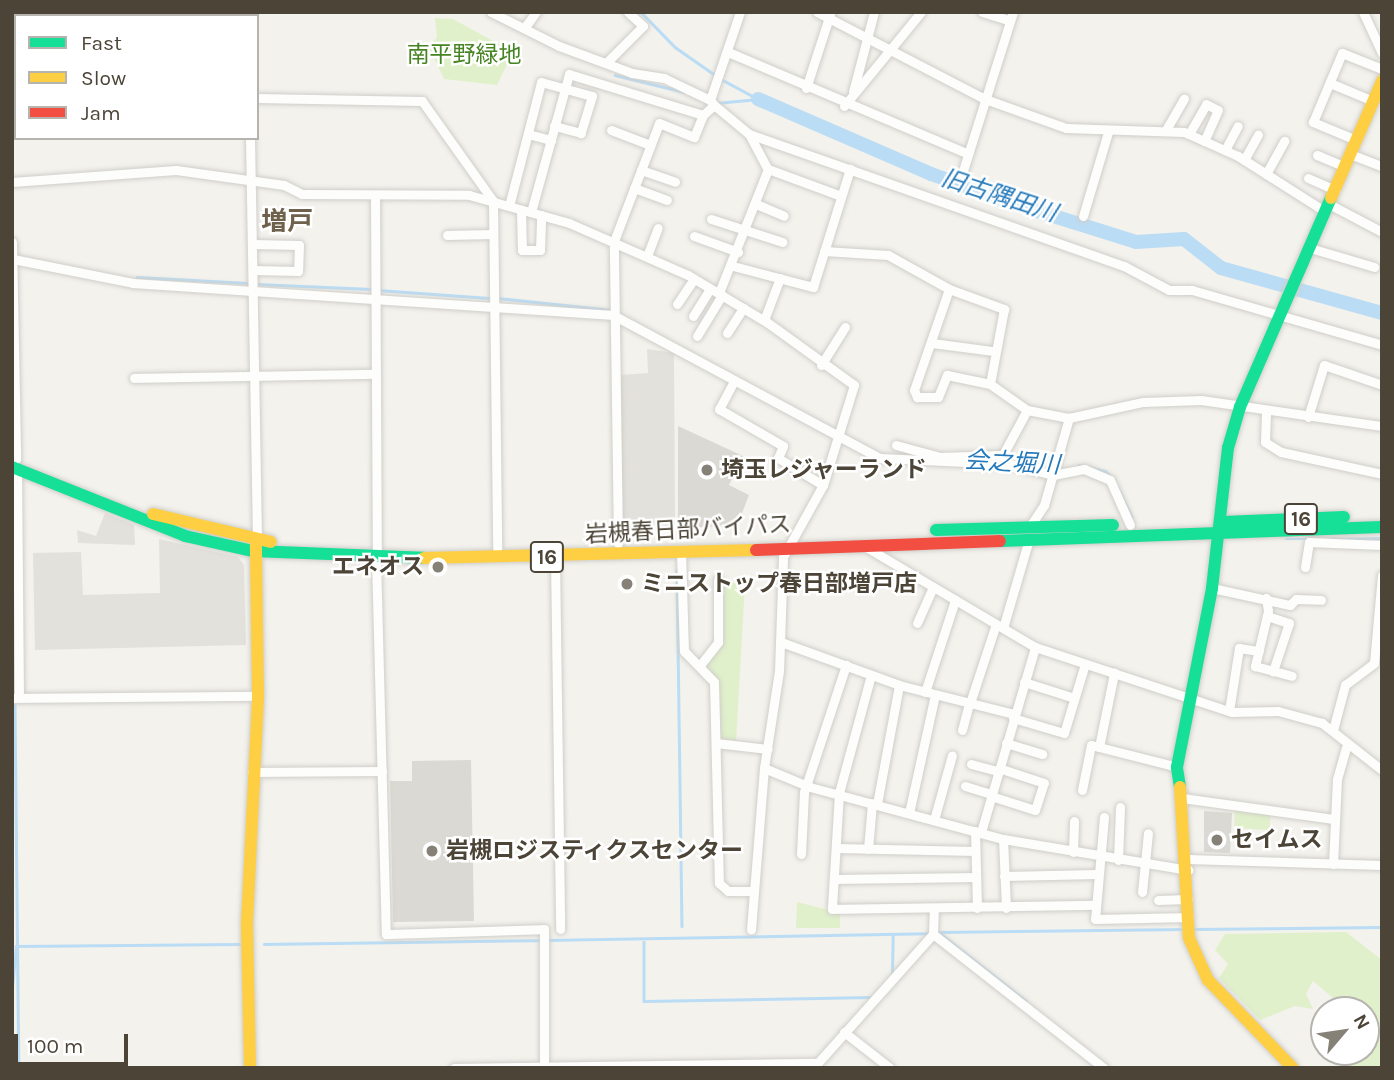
<!DOCTYPE html>
<meta charset="utf-8">
<style>
body{margin:0}
#map{position:relative;width:1394px;height:1080px;overflow:hidden;background:#f3f2ed;font-family:Karla,"Noto Sans JP",sans-serif}
div>[style]{position:absolute}
[style*='--x']{left:calc(var(--x)*1px);top:calc(var(--y)*1px);width:calc(var(--w)*1px);rotate:calc(var(--a)*1deg)}
.green>*{inset:0;background:#e0f0cb}
.parking>*{inset:0;background:#e3e1dc}
.stream>*{height:2.5px;margin:-1.25px;padding:0 1.25px;transform-origin:1.25px;border-radius:1.25px;background:#badcf4}
.river>*{height:14px;margin:-7px;padding:0 7px;transform-origin:7px;border-radius:7px;background:#badcf4}
.building>*{inset:0;background:#dbd9d3}
.roads{filter:drop-shadow(0 0 2px #d0cec9) drop-shadow(0 0 2px #d0cec9)}
.street>*{height:9px;margin:-4.5px;padding:0 4.5px;transform-origin:4.5px;border-radius:4.5px;background:#fdfdfc}
.fast>*{height:12px;margin:-6px;padding:0 6px;transform-origin:6px;border-radius:6px;background:#16e098}
.slow>*{height:12px;margin:-6px;padding:0 6px;transform-origin:6px;border-radius:6px;background:#ffcf43}
.jam>*{height:12px;margin:-6px;padding:0 6px;transform-origin:6px;border-radius:6px;background:#f24e42}
.dots>*{width:19px;height:19px;translate:-50% -50%;box-sizing:border-box;border:4px solid #fff;border-radius:50%}
span{translate:-50% -50%;white-space:nowrap;text-align:center;line-height:1.15;-webkit-text-stroke:5px #fff;paint-order:stroke}
.shield-label span{padding:2px 5px;background:#fff;border:2px solid;border-radius:5px;-webkit-text-stroke-width:0}
.shield-label{font-size:21px;color:#4b4437;font-weight:700}
.park-label{font-size:23px;color:#478423}
.poi-label{font-size:23px;color:#4b4437;font-weight:700}
.left{translate:0 -50%;text-align:left}
.right{translate:-100% -50%;text-align:right}
.street-label{font-size:23px;color:#4b4437}
.water-label{font-size:24px;color:#2479ba;font-style:italic}
.quarter-label{font-size:26px;color:#6f624d;font-weight:700}
.frame{position:absolute;inset:0;border:14px solid #4b4437;pointer-events:none}
.legend{position:absolute;left:14px;top:14px;width:245px;height:126px;box-sizing:border-box;background:#fff;border:2px solid #b7b4af;margin:0;padding:9px 12px;list-style:none;font-size:21px;color:#4b4437}
.legend li{display:flex;align-items:center;gap:14px;height:35px}
.legend b{width:35px;border:2px solid #b7b4af}
.north{position:absolute;left:1310px;top:996px;width:70px;height:70px;box-sizing:border-box;background:#fff;border:2px solid #b7b4af;border-radius:50%;rotate:61deg;font-size:19px;font-weight:700;line-height:28px;text-align:center;color:#4b4437}
.north::after{content:'';display:block;margin:auto;width:24px;height:32px;background:#868177;clip-path:polygon(50% 0,100% 100%,50% 72%,0 100%)}
.scale{position:absolute;left:14px;top:1034px;width:114px;height:32px;box-sizing:border-box;border:4px solid #4b4437;border-top:0;padding-left:9px;font-size:21px;line-height:24px;white-space:nowrap;color:#4b4437;-webkit-text-stroke:5px #fff;paint-order:stroke}
</style>
<div id="map">
<div class="green">
<i style="clip-path:polygon(435px 18px,453px 19px,513px 52px,497px 85px,444px 79px,429px 47px,437px 37px)"></i>
<i style="clip-path:polygon(722px 582px,745px 583px,736px 742px,719px 738px,718px 681px,704px 664px,720px 646px)"></i>
<i style="clip-path:polygon(1235px 809px,1271px 815px,1269px 830px,1234px 828px)"></i>
<i style="clip-path:polygon(797px 902px,840px 913px,840px 928px,796px 928px)"></i>
<i style="clip-path:polygon(1346px 932px,1382px 960px,1382px 1068px,1343px 1068px,1336px 1057px,1366px 1052px,1366px 1010px,1347px 1010px,1313px 981px,1306px 994px,1313px 1009px,1295px 1006px,1260px 1020px,1219px 978px,1228px 964px,1215px 950px,1225px 934px)"></i>
</div>
<div class="parking">
<i style="clip-path:polygon(647px 349px,674px 353px,675px 530px,623px 533px,620px 375px,648px 373px)"></i>
<i style="clip-path:polygon(105px 513px,134px 525px,135px 545px,78px 543px,77px 530px,96px 536px)"></i>
<i style="clip-path:polygon(159px 539px,238px 557px,244px 565px,246px 645px,35px 650px,33px 553px,81px 552px,83px 595px,160px 593px)"></i>
</div>
<div class="stream">
<i style="--x:641;--y:12;--w:49;--a:45.8"></i>
<i style="--x:675;--y:47;--w:49;--a:35"></i>
<i style="--x:615;--y:75;--w:71;--a:13.8"></i>
<i style="--x:721;--y:79;--w:42;--a:28.4"></i>
<i style="--x:716;--y:103;--w:42;--a:-5.4"></i>
<i style="--x:137;--y:277;--w:111;--a:3.1"></i>
<i style="--x:257;--y:284;--w:114;--a:2.5"></i>
<i style="--x:378;--y:290;--w:111;--a:4.1"></i>
<i style="--x:497;--y:298;--w:115;--a:6"></i>
<i style="--x:1004;--y:459;--w:14;--a:12"></i>
<i style="--x:1079;--y:465;--w:27;--a:13"></i>
<i style="--x:1105;--y:471;--w:12;--a:42"></i>
<i style="--x:1118;--y:488;--w:32;--a:64"></i>
<i style="--x:12;--y:527;--w:23;--a:88"></i>
<i style="--x:1286;--y:539;--w:21;--a:0"></i>
<i style="--x:1331;--y:539;--w:51;--a:-1.1"></i>
<i style="--x:13;--y:555;--w:57;--a:89"></i>
<i style="--x:677;--y:570;--w:356;--a:89.2"></i>
<i style="--x:15;--y:705;--w:361;--a:89.4"></i>
<i style="--x:1193;--y:929;--w:189;--a:-0.6"></i>
<i style="--x:939;--y:932;--w:247;--a:-0.7"></i>
<i style="--x:941;--y:934;--w:108;--a:38.2"></i>
<i style="--x:545;--y:940;--w:382;--a:-1"></i>
<i style="--x:644;--y:942;--w:59;--a:90"></i>
<i style="--x:644;--y:1001;--w:228;--a:-1"></i>
<i style="--x:264;--y:944;--w:274;--a:-0.8"></i>
<i style="--x:892;--y:974;--w:39;--a:-89"></i>
<i style="--x:12;--y:988;--w:42;--a:-84.6"></i>
<i style="--x:16;--y:946;--w:223;--a:-0.5"></i>
</div>
<div class="river">
<i style="--x:758;--y:99;--w:189;--a:23.4"></i>
<i style="--x:931;--y:174;--w:106;--a:19.3"></i>
<i style="--x:1031;--y:209;--w:110;--a:17.4"></i>
<i style="--x:1136;--y:242;--w:48;--a:-3.6"></i>
<i style="--x:1184;--y:239;--w:47;--a:38.1"></i>
<i style="--x:1221;--y:268;--w:167;--a:15.6"></i>
</div>
<div class="building">
<i style="clip-path:polygon(678px 426px,743px 456px,729px 485px,749px 495px,737px 526px,678px 528px)"></i>
<i style="clip-path:polygon(471px 760px,474px 921px,393px 922px,390px 781px,412px 781px,412px 761px)"></i>
<i style="clip-path:polygon(1204px 811px,1232px 813px,1230px 853px,1204px 852px)"></i>
</div>
<div class="roads">
<div class="street">
<i style="--x:491;--y:12;--w:76;--a:26.6"></i>
<i style="--x:559;--y:46;--w:78;--a:20.3"></i>
<i style="--x:632;--y:73;--w:32;--a:9"></i>
<i style="--x:664;--y:78;--w:51;--a:25.6"></i>
<i style="--x:817;--y:12;--w:189;--a:27.4"></i>
<i style="--x:985;--y:99;--w:86;--a:19.7"></i>
<i style="--x:1066;--y:128;--w:118;--a:1.9"></i>
<i style="--x:1184;--y:132;--w:59;--a:24"></i>
<i style="--x:1238;--y:156;--w:104;--a:32.5"></i>
<i style="--x:982;--y:12;--w:27;--a:17"></i>
<i style="--x:1363;--y:12;--w:45;--a:65.1"></i>
<i style="--x:162;--y:16;--w:4;--a:-90"></i>
<i style="--x:525;--y:27;--w:19;--a:-54"></i>
<i style="--x:728;--y:52;--w:261;--a:23"></i>
<i style="--x:607;--y:62;--w:51;--a:-45"></i>
<i style="--x:643;--y:26;--w:21;--a:-137"></i>
<i style="--x:1330;--y:83;--w:47;--a:22.7"></i>
<i style="--x:12;--y:86;--w:4;--a:-14"></i>
<i style="--x:806;--y:88;--w:78;--a:-72"></i>
<i style="--x:853;--y:92;--w:83;--a:-75.3"></i>
<i style="--x:257;--y:98;--w:165;--a:1"></i>
<i style="--x:422;--y:101;--w:123;--a:54.6"></i>
<i style="--x:493;--y:201;--w:347;--a:89.3"></i>
<i style="--x:714;--y:105;--w:45;--a:39.6"></i>
<i style="--x:749;--y:134;--w:40;--a:62"></i>
<i style="--x:768;--y:169;--w:133;--a:111.6"></i>
<i style="--x:844;--y:106;--w:122;--a:-50.7"></i>
<i style="--x:1167;--y:128;--w:34;--a:-60"></i>
<i style="--x:611;--y:130;--w:42;--a:21"></i>
<i style="--x:528;--y:134;--w:24;--a:15"></i>
<i style="--x:749;--y:134;--w:398;--a:19.4"></i>
<i style="--x:1124;--y:266;--w:51;--a:28.1"></i>
<i style="--x:1169;--y:290;--w:23;--a:0"></i>
<i style="--x:1192;--y:290;--w:198;--a:16.1"></i>
<i style="--x:1189;--y:134;--w:34;--a:-60"></i>
<i style="--x:1206;--y:104;--w:13;--a:27"></i>
<i style="--x:1218;--y:110;--w:34;--a:114"></i>
<i style="--x:250;--y:138;--w:402;--a:89"></i>
<i style="--x:1356;--y:140;--w:47;--a:-157.3"></i>
<i style="--x:1313;--y:122;--w:75;--a:-67.2"></i>
<i style="--x:1342;--y:53;--w:43;--a:21.8"></i>
<i style="--x:1225;--y:150;--w:27;--a:-62"></i>
<i style="--x:1350;--y:154;--w:34;--a:21"></i>
<i style="--x:1317;--y:155;--w:30;--a:23"></i>
<i style="--x:1244;--y:160;--w:29;--a:-61"></i>
<i style="--x:768;--y:169;--w:78;--a:20.3"></i>
<i style="--x:641;--y:170;--w:36;--a:19"></i>
<i style="--x:1266;--y:174;--w:38;--a:-61"></i>
<i style="--x:961;--y:177;--w:173;--a:-72.5"></i>
<i style="--x:1308;--y:178;--w:30;--a:24"></i>
<i style="--x:12;--y:182;--w:164;--a:-4.2"></i>
<i style="--x:176;--y:170;--w:109;--a:7.9"></i>
<i style="--x:284;--y:185;--w:20;--a:27"></i>
<i style="--x:302;--y:194;--w:167;--a:0.3"></i>
<i style="--x:469;--y:195;--w:104;--a:15.6"></i>
<i style="--x:569;--y:223;--w:130;--a:23.6"></i>
<i style="--x:688;--y:275;--w:93;--a:31"></i>
<i style="--x:768;--y:323;--w:106;--a:35.8"></i>
<i style="--x:854;--y:385;--w:105;--a:107.2"></i>
<i style="--x:823;--y:485;--w:82;--a:119.1"></i>
<i style="--x:783;--y:557;--w:114;--a:92"></i>
<i style="--x:779;--y:671;--w:98;--a:98.8"></i>
<i style="--x:764;--y:768;--w:162;--a:94.6"></i>
<i style="--x:634;--y:188;--w:35;--a:20"></i>
<i style="--x:375;--y:196;--w:353;--a:89.7"></i>
<i style="--x:756;--y:204;--w:30;--a:23"></i>
<i style="--x:1329;--y:204;--w:60;--a:27.8"></i>
<i style="--x:509;--y:206;--w:128;--a:-75.5"></i>
<i style="--x:541;--y:82;--w:53;--a:15.4"></i>
<i style="--x:592;--y:96;--w:39;--a:107"></i>
<i style="--x:581;--y:133;--w:28;--a:-165"></i>
<i style="--x:521;--y:210;--w:40;--a:88.6"></i>
<i style="--x:522;--y:250;--w:18;--a:0"></i>
<i style="--x:540;--y:250;--w:35;--a:-88"></i>
<i style="--x:531;--y:212;--w:143;--a:-74.6"></i>
<i style="--x:569;--y:74;--w:140;--a:17"></i>
<i style="--x:1083;--y:216;--w:88;--a:-73.4"></i>
<i style="--x:711;--y:219;--w:75;--a:17.9"></i>
<i style="--x:447;--y:235;--w:46;--a:-1.2"></i>
<i style="--x:694;--y:236;--w:47;--a:20"></i>
<i style="--x:12;--y:242;--w:217;--a:88.9"></i>
<i style="--x:253;--y:244;--w:46;--a:1.2"></i>
<i style="--x:299;--y:245;--w:26;--a:92"></i>
<i style="--x:298;--y:271;--w:45;--a:-178.7"></i>
<i style="--x:1310;--y:248;--w:67;--a:16.5"></i>
<i style="--x:824;--y:251;--w:64;--a:3.6"></i>
<i style="--x:888;--y:255;--w:70;--a:29.1"></i>
<i style="--x:949;--y:289;--w:59;--a:20"></i>
<i style="--x:1004;--y:309;--w:76;--a:100.6"></i>
<i style="--x:647;--y:256;--w:30;--a:-69"></i>
<i style="--x:13;--y:259;--w:122;--a:11.3"></i>
<i style="--x:133;--y:283;--w:481;--a:3.8"></i>
<i style="--x:613;--y:315;--w:303;--a:28.2"></i>
<i style="--x:880;--y:458;--w:130;--a:2.6"></i>
<i style="--x:1010;--y:464;--w:44;--a:14.3"></i>
<i style="--x:1053;--y:475;--w:32;--a:-11"></i>
<i style="--x:1084;--y:469;--w:28;--a:23"></i>
<i style="--x:1110;--y:480;--w:49;--a:66"></i>
<i style="--x:733;--y:266;--w:83;--a:14.7"></i>
<i style="--x:813;--y:287;--w:124;--a:-72.6"></i>
<i style="--x:949;--y:289;--w:107;--a:109.1"></i>
<i style="--x:914;--y:390;--w:8;--a:67"></i>
<i style="--x:917;--y:397;--w:21;--a:0"></i>
<i style="--x:938;--y:397;--w:24;--a:-68"></i>
<i style="--x:947;--y:375;--w:44;--a:11.8"></i>
<i style="--x:990;--y:384;--w:45;--a:35.1"></i>
<i style="--x:1027;--y:410;--w:43;--a:10.8"></i>
<i style="--x:1069;--y:418;--w:76;--a:-12.2"></i>
<i style="--x:1143;--y:402;--w:58;--a:-2"></i>
<i style="--x:1201;--y:400;--w:183;--a:8.2"></i>
<i style="--x:677;--y:304;--w:30;--a:-56"></i>
<i style="--x:693;--y:316;--w:32;--a:-58"></i>
<i style="--x:764;--y:320;--w:45;--a:-69.1"></i>
<i style="--x:727;--y:333;--w:30;--a:-57"></i>
<i style="--x:697;--y:336;--w:48;--a:-58.6"></i>
<i style="--x:932;--y:343;--w:62;--a:7.5"></i>
<i style="--x:821;--y:365;--w:45;--a:-57.7"></i>
<i style="--x:134;--y:378;--w:239;--a:-1"></i>
<i style="--x:734;--y:381;--w:32;--a:118"></i>
<i style="--x:719;--y:409;--w:74;--a:30"></i>
<i style="--x:783;--y:446;--w:13;--a:113"></i>
<i style="--x:778;--y:458;--w:52;--a:31"></i>
<i style="--x:1266;--y:413;--w:29;--a:92"></i>
<i style="--x:1265;--y:442;--w:19;--a:32"></i>
<i style="--x:1281;--y:452;--w:103;--a:12.3"></i>
<i style="--x:1308;--y:417;--w:54;--a:-72.9"></i>
<i style="--x:1324;--y:365;--w:61;--a:19"></i>
<i style="--x:896;--y:445;--w:46;--a:15.3"></i>
<i style="--x:940;--y:457;--w:61;--a:-1.9"></i>
<i style="--x:1000;--y:460;--w:57;--a:-61.6"></i>
<i style="--x:17;--y:469;--w:228;--a:89.5"></i>
<i style="--x:1030;--y:526;--w:25;--a:-56"></i>
<i style="--x:1044;--y:505;--w:91;--a:-74"></i>
<i style="--x:618;--y:543;--w:302;--a:-90.8"></i>
<i style="--x:614;--y:241;--w:126;--a:-69.1"></i>
<i style="--x:659;--y:123;--w:38;--a:22"></i>
<i style="--x:694;--y:137;--w:24;--a:-68"></i>
<i style="--x:703;--y:115;--w:15;--a:-42"></i>
<i style="--x:714;--y:105;--w:6;--a:-129"></i>
<i style="--x:710;--y:100;--w:93;--a:-71.2"></i>
<i style="--x:866;--y:547;--w:196;--a:30.6"></i>
<i style="--x:1035;--y:647;--w:207;--a:18.3"></i>
<i style="--x:1232;--y:712;--w:46;--a:-1.2"></i>
<i style="--x:1278;--y:711;--w:46;--a:15.3"></i>
<i style="--x:1322;--y:723;--w:76;--a:38.1"></i>
<i style="--x:681;--y:551;--w:100;--a:88.3"></i>
<i style="--x:684;--y:651;--w:43;--a:45.9"></i>
<i style="--x:714;--y:682;--w:201;--a:88.6"></i>
<i style="--x:719;--y:883;--w:12;--a:42"></i>
<i style="--x:728;--y:891;--w:25;--a:0"></i>
<i style="--x:555;--y:557;--w:372;--a:89.2"></i>
<i style="--x:376;--y:558;--w:376;--a:88.5"></i>
<i style="--x:386;--y:934;--w:158;--a:-1.8"></i>
<i style="--x:544;--y:929;--w:139;--a:90"></i>
<i style="--x:1305;--y:567;--w:25;--a:-81"></i>
<i style="--x:1309;--y:542;--w:73;--a:2.4"></i>
<i style="--x:1212;--y:588;--w:80;--a:12.3"></i>
<i style="--x:1290;--y:605;--w:8;--a:-45"></i>
<i style="--x:1296;--y:599;--w:25;--a:2"></i>
<i style="--x:1266;--y:598;--w:13;--a:81"></i>
<i style="--x:1268;--y:611;--w:57;--a:103.3"></i>
<i style="--x:1255;--y:666;--w:38;--a:15"></i>
<i style="--x:1267;--y:616;--w:23;--a:18"></i>
<i style="--x:1289;--y:623;--w:51;--a:108.4"></i>
<i style="--x:917;--y:623;--w:39;--a:-66"></i>
<i style="--x:1003;--y:628;--w:93;--a:-73.7"></i>
<i style="--x:781;--y:642;--w:126;--a:20"></i>
<i style="--x:899;--y:685;--w:119;--a:14.2"></i>
<i style="--x:701;--y:664;--w:28;--a:-52"></i>
<i style="--x:718;--y:642;--w:62;--a:-90"></i>
<i style="--x:871;--y:675;--w:122;--a:105.2"></i>
<i style="--x:839;--y:793;--w:116;--a:93.5"></i>
<i style="--x:832;--y:909;--w:261;--a:-0.9"></i>
<i style="--x:1024;--y:682;--w:52;--a:17.7"></i>
<i style="--x:925;--y:692;--w:97;--a:-71.9"></i>
<i style="--x:12;--y:698;--w:246;--a:-0.5"></i>
<i style="--x:970;--y:703;--w:83;--a:-71.8"></i>
<i style="--x:1229;--y:711;--w:64;--a:-81"></i>
<i style="--x:1239;--y:648;--w:20;--a:9"></i>
<i style="--x:1013;--y:718;--w:53;--a:16.4"></i>
<i style="--x:1064;--y:733;--w:72;--a:-73.1"></i>
<i style="--x:962;--y:730;--w:28;--a:-75"></i>
<i style="--x:1333;--y:730;--w:47;--a:-75.1"></i>
<i style="--x:1345;--y:685;--w:36;--a:-37"></i>
<i style="--x:1374;--y:663;--w:88;--a:-84.8"></i>
<i style="--x:716;--y:743;--w:52;--a:6.6"></i>
<i style="--x:1006;--y:743;--w:38;--a:17"></i>
<i style="--x:1099;--y:747;--w:76;--a:-78.5"></i>
<i style="--x:971;--y:764;--w:28;--a:15"></i>
<i style="--x:764;--y:768;--w:50;--a:22.4"></i>
<i style="--x:810;--y:787;--w:200;--a:15.1"></i>
<i style="--x:1003;--y:839;--w:188;--a:9.5"></i>
<i style="--x:252;--y:772;--w:130;--a:-0.4"></i>
<i style="--x:965;--y:786;--w:28;--a:17"></i>
<i style="--x:1082;--y:790;--w:46;--a:-78.7"></i>
<i style="--x:1091;--y:745;--w:89;--a:14.3"></i>
<i style="--x:991;--y:796;--w:46;--a:17.7"></i>
<i style="--x:1035;--y:810;--w:28;--a:-72"></i>
<i style="--x:1044;--y:783;--w:47;--a:-161.6"></i>
<i style="--x:1182;--y:798;--w:153;--a:7.9"></i>
<i style="--x:877;--y:804;--w:121;--a:-79.5"></i>
<i style="--x:909;--y:813;--w:121;--a:-77.6"></i>
<i style="--x:1104;--y:817;--w:102;--a:95"></i>
<i style="--x:1095;--y:919;--w:94;--a:-1.2"></i>
<i style="--x:934;--y:820;--w:67;--a:-74.5"></i>
<i style="--x:975;--y:831;--w:77;--a:88.5"></i>
<i style="--x:981;--y:832;--w:193;--a:-73.7"></i>
<i style="--x:1003;--y:839;--w:69;--a:87.5"></i>
<i style="--x:837;--y:848;--w:138;--a:1.2"></i>
<i style="--x:868;--y:849;--w:46;--a:-85"></i>
<i style="--x:1073;--y:852;--w:31;--a:-88"></i>
<i style="--x:801;--y:854;--w:62;--a:-87.2"></i>
<i style="--x:804;--y:792;--w:134;--a:-71.7"></i>
<i style="--x:1188;--y:859;--w:194;--a:1.8"></i>
<i style="--x:1118;--y:860;--w:53;--a:-87.8"></i>
<i style="--x:1333;--y:864;--w:85;--a:-87.3"></i>
<i style="--x:1337;--y:779;--w:33;--a:-74"></i>
<i style="--x:1004;--y:876;--w:93;--a:-1.2"></i>
<i style="--x:834;--y:879;--w:142;--a:-0.8"></i>
<i style="--x:1142;--y:892;--w:59;--a:-84.2"></i>
<i style="--x:1158;--y:900;--w:30;--a:-2"></i>
<i style="--x:933;--y:934;--w:217;--a:38.1"></i>
<i style="--x:844;--y:1032;--w:58;--a:38"></i>
<i style="--x:815;--y:1066;--w:177;--a:-48.2"></i>
<i style="--x:933;--y:934;--w:24;--a:-88"></i>
<i style="--x:454;--y:1068;--w:363;--a:-0.8"></i>
</div>
<div class="fast">
<i style="--x:12;--y:467;--w:186;--a:21.7"></i>
<i style="--x:185;--y:536;--w:70;--a:12.4"></i>
<i style="--x:253;--y:551;--w:171;--a:2.3"></i>
<i style="--x:1223;--y:522;--w:121;--a:-2.4"></i>
<i style="--x:936;--y:530;--w:177;--a:-1.6"></i>
<i style="--x:1000;--y:541;--w:382;--a:-2.1"></i>
<i style="--x:1180;--y:787;--w:20;--a:-99"></i>
<i style="--x:1177;--y:767;--w:182;--a:-78.9"></i>
<i style="--x:1212;--y:588;--w:141;--a:-83.5"></i>
<i style="--x:1228;--y:448;--w:43;--a:-73.7"></i>
<i style="--x:1240;--y:407;--w:228;--a:-66.5"></i>
</div>
<div class="slow">
<i style="--x:1331;--y:198;--w:128;--a:-66.4"></i>
<i style="--x:153;--y:514;--w:121;--a:13.3"></i>
<i style="--x:424;--y:558;--w:332;--a:-1.4"></i>
<i style="--x:1180;--y:787;--w:151;--a:86.6"></i>
<i style="--x:1189;--y:938;--w:46;--a:65.7"></i>
<i style="--x:1208;--y:980;--w:122;--a:46"></i>
<i style="--x:250;--y:1068;--w:145;--a:-91.2"></i>
<i style="--x:247;--y:923;--w:227;--a:-87.2"></i>
<i style="--x:258;--y:696;--w:152;--a:-90.8"></i>
</div>
<div class="jam">
<i style="--x:756;--y:550;--w:244;--a:-2.1"></i>
</div>
</div>
<div class="dots">
<i style="left:707px;top:470px;background:#868177"></i>
<i style="left:438px;top:567px;background:#868177"></i>
<i style="left:627px;top:584px;background:#868177"></i>
<i style="left:1217px;top:840px;background:#868177"></i>
<i style="left:432px;top:851px;background:#868177"></i>
</div>
<div class="shield-label">
<span style="left:1301px;top:519px">16</span>
<span style="left:547px;top:557px">16</span>
</div>
<div class="park-label">
<span style="left:464px;top:55px">南平野緑地</span>
</div>
<div class="poi-label">
<span class="left" style="left:721px;top:470px">埼玉レジャーランド</span>
<span class="right" style="left:424px;top:567px">エネオス</span>
<span class="left" style="left:641px;top:584px">ミニストップ春日部増戸店</span>
<span class="left" style="left:1231px;top:840px">セイムス</span>
<span class="left" style="left:446px;top:851px">岩槻ロジスティクスセンター</span>
</div>
<div class="street-label">
<span style="left:688px;top:530px;rotate:-3deg">岩槻春日部バイパス</span>
</div>
<div class="water-label">
<span style="left:999px;top:196px;rotate:18deg">旧古隅田川</span>
<span style="left:1012px;top:463px;rotate:3deg">会之堀川</span>
</div>
<div class="quarter-label">
<span style="left:287px;top:222px">増戸</span>
</div>
<div class="frame"></div>
<ul class="legend">
<li><b style="height:9px;background:#16e098"></b>Fast</li>
<li><b style="height:9px;background:#ffcf43"></b>Slow</li>
<li><b style="height:9px;background:#f24e42"></b>Jam</li>
</ul>
<div class="north">N</div>
<div class="scale">100 m</div>
</div>
